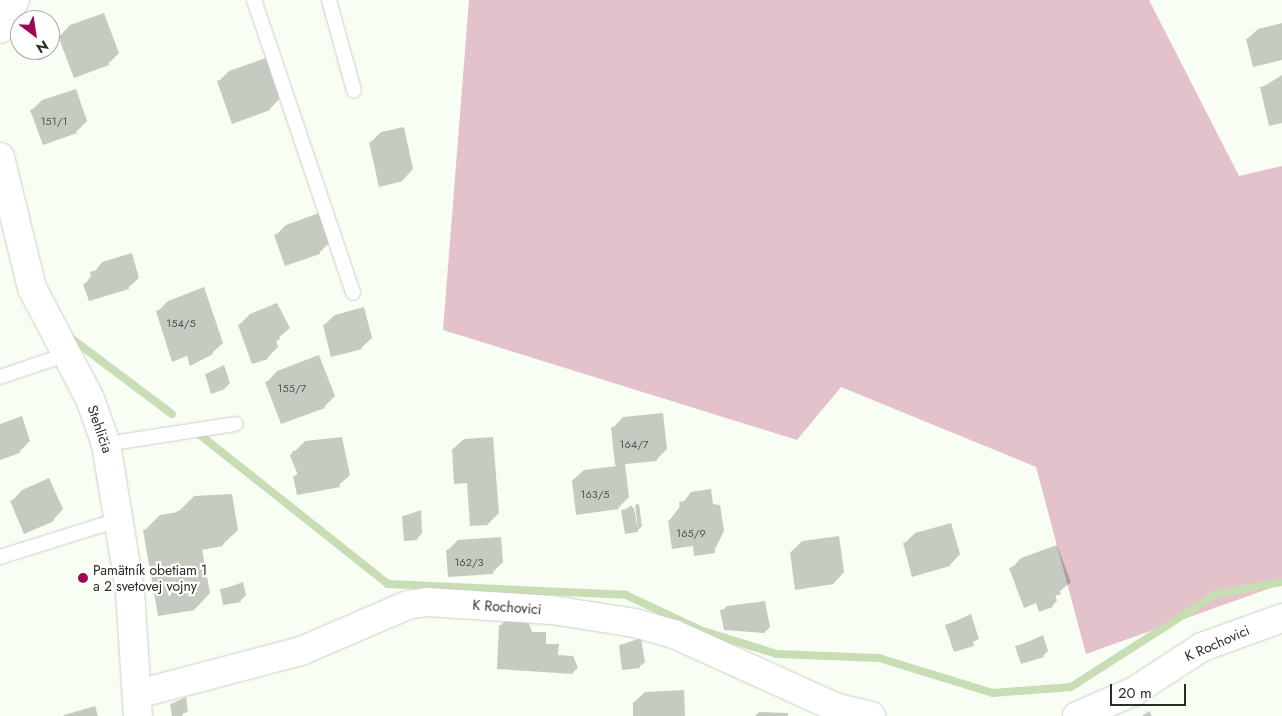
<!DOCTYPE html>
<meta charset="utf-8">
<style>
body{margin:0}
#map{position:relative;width:1282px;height:716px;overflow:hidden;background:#f8fef3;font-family:Jost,sans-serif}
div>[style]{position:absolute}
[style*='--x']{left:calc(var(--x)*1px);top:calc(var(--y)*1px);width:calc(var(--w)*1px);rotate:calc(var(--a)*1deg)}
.green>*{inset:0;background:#e4c2cb}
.shadow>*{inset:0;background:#0003}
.stream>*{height:8px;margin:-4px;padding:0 4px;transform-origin:4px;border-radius:4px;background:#c9ddb5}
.building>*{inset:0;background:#c6cbc2}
.roads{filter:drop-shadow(0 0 1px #cbd0c6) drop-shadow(0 0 1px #cbd0c6)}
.lane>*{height:14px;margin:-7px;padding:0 7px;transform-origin:7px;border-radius:7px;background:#fff}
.street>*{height:28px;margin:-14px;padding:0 14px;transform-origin:14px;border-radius:14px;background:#fff}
.dots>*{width:14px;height:14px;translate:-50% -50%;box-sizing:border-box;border:2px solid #fff;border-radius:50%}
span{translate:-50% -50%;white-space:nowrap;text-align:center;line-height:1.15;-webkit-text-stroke:4.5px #fff;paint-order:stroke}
.number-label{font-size:11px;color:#52544f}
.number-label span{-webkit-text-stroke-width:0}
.street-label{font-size:14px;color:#2b2d29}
.poi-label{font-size:14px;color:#2b2d29}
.left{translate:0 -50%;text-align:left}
.north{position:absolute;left:10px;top:10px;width:50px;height:50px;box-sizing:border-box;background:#fff;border:1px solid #aaaba9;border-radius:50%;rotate:149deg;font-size:14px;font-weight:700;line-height:20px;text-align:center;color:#2b2d29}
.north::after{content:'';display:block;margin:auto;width:18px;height:22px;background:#9d0854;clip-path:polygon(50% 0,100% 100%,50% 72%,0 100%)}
.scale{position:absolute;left:1110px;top:684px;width:76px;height:22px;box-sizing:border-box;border:2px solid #2b2d29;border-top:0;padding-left:6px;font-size:15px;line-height:18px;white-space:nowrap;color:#2b2d29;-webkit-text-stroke:4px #fff;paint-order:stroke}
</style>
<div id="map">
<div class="green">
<i style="clip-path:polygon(469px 0,1149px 0,1239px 176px,1282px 166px,1282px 584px,1086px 654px,1036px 467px,841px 387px,797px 440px,443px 330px)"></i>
</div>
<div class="shadow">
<i style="clip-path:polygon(104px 13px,119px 53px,108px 64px,60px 36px,70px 25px)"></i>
<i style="clip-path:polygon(1282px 23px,1282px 59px,1247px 39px,1258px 29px)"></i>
<i style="clip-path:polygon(266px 58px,280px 98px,270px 109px,232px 122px,218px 82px,229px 71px)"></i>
<i style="clip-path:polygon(1282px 75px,1282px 121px,1261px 88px)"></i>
<i style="clip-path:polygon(76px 89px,87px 121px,77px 131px,44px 143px,32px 110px,42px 100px)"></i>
<i style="clip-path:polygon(404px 127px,413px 169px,403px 180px,370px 143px,381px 132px)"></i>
<i style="clip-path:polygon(319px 213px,330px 242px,319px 253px,275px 236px,286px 225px)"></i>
<i style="clip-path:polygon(132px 253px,139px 278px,128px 288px,85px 284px,102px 262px)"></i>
<i style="clip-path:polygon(204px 287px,223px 343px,212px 353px,187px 355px,157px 312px,168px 301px)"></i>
<i style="clip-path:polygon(277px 303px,290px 328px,276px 340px,278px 347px,267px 358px,239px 325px,250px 314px)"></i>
<i style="clip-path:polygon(364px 307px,372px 338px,361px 348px,324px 325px,335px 315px)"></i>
<i style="clip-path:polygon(319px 355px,335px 396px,324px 407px,267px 382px,277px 371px)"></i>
<i style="clip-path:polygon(224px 365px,230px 383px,225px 388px,206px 374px)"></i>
<i style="clip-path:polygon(663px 413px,667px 449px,656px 460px,625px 463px,629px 497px,618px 508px,573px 480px,584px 470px,616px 466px,613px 428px,623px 417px)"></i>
<i style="clip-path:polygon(22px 416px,30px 441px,19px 452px,0 459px,0 424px)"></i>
<i style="clip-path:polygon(342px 437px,350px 475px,339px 485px,294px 477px,299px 472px,294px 452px,305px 441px)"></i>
<i style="clip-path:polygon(493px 437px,499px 513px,488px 524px,453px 449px,464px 439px)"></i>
<i style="clip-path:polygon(49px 478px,63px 509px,53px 520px,12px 501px,22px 490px)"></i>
<i style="clip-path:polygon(711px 489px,713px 504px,720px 505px,724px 531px,714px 551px,694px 546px,669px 521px,691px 492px)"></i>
<i style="clip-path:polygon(232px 494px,238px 530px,222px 545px,202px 549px,210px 593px,195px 609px,144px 531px,160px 515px,178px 512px,194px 496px)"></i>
<i style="clip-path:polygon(639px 504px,642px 526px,637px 531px,623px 511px,632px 505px,638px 529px,635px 505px)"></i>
<i style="clip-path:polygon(421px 510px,422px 533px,417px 539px,404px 516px)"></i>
<i style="clip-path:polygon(951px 523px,960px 554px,950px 565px,913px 575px,904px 544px,915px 533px)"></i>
<i style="clip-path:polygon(839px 536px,844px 572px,834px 583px,791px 552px,802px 541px)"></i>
<i style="clip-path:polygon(501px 537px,503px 562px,492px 573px,447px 551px,458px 540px)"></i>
<i style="clip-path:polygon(1057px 545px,1071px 582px,1055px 595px,1057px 601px,1052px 606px,1037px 602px,1011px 569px,1021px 558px)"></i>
<i style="clip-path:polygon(243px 582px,246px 595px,241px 600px,221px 590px)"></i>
<i style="clip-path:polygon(765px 601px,770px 627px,765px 632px,725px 629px,722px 611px,727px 606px)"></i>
<i style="clip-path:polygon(971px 614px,979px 639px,954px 651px,947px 625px)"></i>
<i style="clip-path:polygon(511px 615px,526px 616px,532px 632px,546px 632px,546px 644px,559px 644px,558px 655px,573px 656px,578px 668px,572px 673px,549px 671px,500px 626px)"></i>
<i style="clip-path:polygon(1043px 635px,1048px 651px,1043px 656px,1017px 647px)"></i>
<i style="clip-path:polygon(641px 638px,645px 662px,639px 667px,620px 645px)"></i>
<i style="clip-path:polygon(684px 690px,685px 716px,634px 716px,634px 702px,645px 692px)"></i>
<i style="clip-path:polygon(186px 697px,188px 712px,173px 716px,171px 704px)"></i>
<i style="clip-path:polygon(95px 706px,98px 716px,63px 716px,64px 715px)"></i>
<i style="clip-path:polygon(1149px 711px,1152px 716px,1142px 716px)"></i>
<i style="clip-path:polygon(759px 712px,788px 713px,788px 716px,755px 716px)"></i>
</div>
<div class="stream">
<i style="--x:72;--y:339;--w:125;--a:36.9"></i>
<i style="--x:195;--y:431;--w:246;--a:38.4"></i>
<i style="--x:388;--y:584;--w:238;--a:2.6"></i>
<i style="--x:626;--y:595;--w:85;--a:25.1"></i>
<i style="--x:703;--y:631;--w:77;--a:17.3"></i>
<i style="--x:777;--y:654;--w:102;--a:2.2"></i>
<i style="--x:879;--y:658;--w:119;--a:17.1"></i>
<i style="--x:993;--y:693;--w:78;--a:-4.4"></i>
<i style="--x:1071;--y:687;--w:172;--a:-32.7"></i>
<i style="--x:1216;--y:594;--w:67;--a:-10.3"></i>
</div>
<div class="building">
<i style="clip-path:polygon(93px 23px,109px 65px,74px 78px,58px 36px)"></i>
<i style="clip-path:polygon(1282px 30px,1282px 60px,1253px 67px,1246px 39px)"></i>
<i style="clip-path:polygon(255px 68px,270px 110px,232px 124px,217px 81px)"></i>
<i style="clip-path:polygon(1282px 82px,1282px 123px,1269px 126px,1260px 87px)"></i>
<i style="clip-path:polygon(66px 99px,77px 133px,43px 145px,30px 110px)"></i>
<i style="clip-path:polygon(393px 137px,403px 181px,379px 187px,369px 142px)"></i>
<i style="clip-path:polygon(309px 223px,320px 254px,285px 266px,274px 235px)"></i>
<i style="clip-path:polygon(121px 263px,129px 289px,89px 301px,83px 284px,92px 281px,90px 272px)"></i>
<i style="clip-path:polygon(193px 297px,213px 354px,190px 366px,187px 356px,172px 362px,156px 311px)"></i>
<i style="clip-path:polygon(266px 313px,280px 339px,264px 347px,268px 359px,252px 364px,238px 325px)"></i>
<i style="clip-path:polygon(353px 317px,362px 349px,331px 357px,323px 325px)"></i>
<i style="clip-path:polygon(308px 365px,325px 408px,281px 424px,265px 382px)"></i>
<i style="clip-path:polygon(219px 369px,225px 389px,211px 394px,205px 374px)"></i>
<i style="clip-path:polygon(653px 423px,657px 461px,615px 465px,611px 427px)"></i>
<i style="clip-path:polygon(11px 426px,20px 453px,0 460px,0 430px)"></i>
<i style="clip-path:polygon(332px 447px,340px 487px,297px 495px,293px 476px,298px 475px,290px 456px,293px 451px)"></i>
<i style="clip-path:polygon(483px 447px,488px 525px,470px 526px,467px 483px,454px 484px,452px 449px)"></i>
<i style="clip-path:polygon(615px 474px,619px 509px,576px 515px,572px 480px)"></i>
<i style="clip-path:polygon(38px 488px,54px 521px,24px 534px,10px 501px)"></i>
<i style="clip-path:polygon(701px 499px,703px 514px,713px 513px,715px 553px,694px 556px,693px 546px,672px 549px,668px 520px,682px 518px,679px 502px)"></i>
<i style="clip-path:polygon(634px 508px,638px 532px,625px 534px,621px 510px)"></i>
<i style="clip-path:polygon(216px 509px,223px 546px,185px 553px,195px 610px,158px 616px,143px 530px,174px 525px,177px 511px)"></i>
<i style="clip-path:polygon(416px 515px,417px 540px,404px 541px,402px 516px)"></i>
<i style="clip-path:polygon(941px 532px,950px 566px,912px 577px,903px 543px)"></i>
<i style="clip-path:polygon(829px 546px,834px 584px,795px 590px,790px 552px)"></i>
<i style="clip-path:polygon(491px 547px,493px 574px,448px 577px,446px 550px)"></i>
<i style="clip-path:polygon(1046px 555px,1061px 594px,1049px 598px,1053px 607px,1039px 612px,1036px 603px,1024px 608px,1009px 568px)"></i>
<i style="clip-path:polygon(238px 586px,241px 602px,223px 605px,220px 589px)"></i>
<i style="clip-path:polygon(744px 605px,760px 606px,765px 633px,724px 630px,720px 610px)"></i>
<i style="clip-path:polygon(966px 618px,974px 646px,954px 652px,945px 625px)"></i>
<i style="clip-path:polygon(499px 625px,516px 626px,522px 642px,535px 642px,536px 654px,568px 661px,574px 665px,573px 674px,497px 669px)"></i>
<i style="clip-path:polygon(1038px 639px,1044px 657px,1021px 664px,1015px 646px)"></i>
<i style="clip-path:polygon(637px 643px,640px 668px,622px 670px,619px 645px)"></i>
<i style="clip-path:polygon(674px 700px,674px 716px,633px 716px,633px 702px)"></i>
<i style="clip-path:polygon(181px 702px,183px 716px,172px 716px,170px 704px)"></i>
</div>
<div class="roads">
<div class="lane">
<i style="--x:254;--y:0;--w:309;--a:71.3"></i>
<i style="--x:329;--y:0;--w:94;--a:74.6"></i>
<i style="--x:0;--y:377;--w:72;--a:-18.7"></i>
<i style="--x:106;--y:444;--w:131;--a:-8.8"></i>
<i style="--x:0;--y:557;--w:127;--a:-17.4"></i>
</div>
<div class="street">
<i style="--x:0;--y:29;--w:33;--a:-63"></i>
<i style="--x:0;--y:157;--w:135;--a:76.3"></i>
<i style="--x:32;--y:288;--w:125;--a:62.4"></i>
<i style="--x:90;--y:399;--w:48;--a:70.4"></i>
<i style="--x:106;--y:444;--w:148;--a:80.7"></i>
<i style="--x:130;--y:590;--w:126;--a:86.4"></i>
<i style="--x:138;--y:694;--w:169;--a:-14.8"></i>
<i style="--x:301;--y:651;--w:116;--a:-23.3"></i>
<i style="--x:408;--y:605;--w:19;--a:-9"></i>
<i style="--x:427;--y:602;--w:125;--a:3.7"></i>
<i style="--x:552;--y:610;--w:84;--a:8.9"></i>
<i style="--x:635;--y:623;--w:41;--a:15.8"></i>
<i style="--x:674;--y:634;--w:179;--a:24.4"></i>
<i style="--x:837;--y:708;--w:35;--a:13"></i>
<i style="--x:1077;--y:716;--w:61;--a:-23.2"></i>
<i style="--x:1133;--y:692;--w:82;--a:-33.1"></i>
<i style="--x:1202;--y:647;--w:85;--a:-19.9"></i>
</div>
</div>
<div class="dots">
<i style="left:83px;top:578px;background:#9d0854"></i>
</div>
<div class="number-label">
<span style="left:54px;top:121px">151/1</span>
<span style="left:181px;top:323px">154/5</span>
<span style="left:292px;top:388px">155/7</span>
<span style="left:634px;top:444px">164/7</span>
<span style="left:595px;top:494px">163/5</span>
<span style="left:691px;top:533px">165/9</span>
<span style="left:469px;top:562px">162/3</span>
</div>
<div class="street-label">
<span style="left:100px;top:429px;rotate:71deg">Stehličia</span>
<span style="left:507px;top:607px;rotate:4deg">K Rochovici</span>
<span style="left:1217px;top:643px;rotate:-24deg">K Rochovici</span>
</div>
<div class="poi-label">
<span class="left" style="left:93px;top:578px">Pamätník obetiam 1<br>a 2 svetovej vojny</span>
</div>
<div class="north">N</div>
<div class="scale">20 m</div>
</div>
